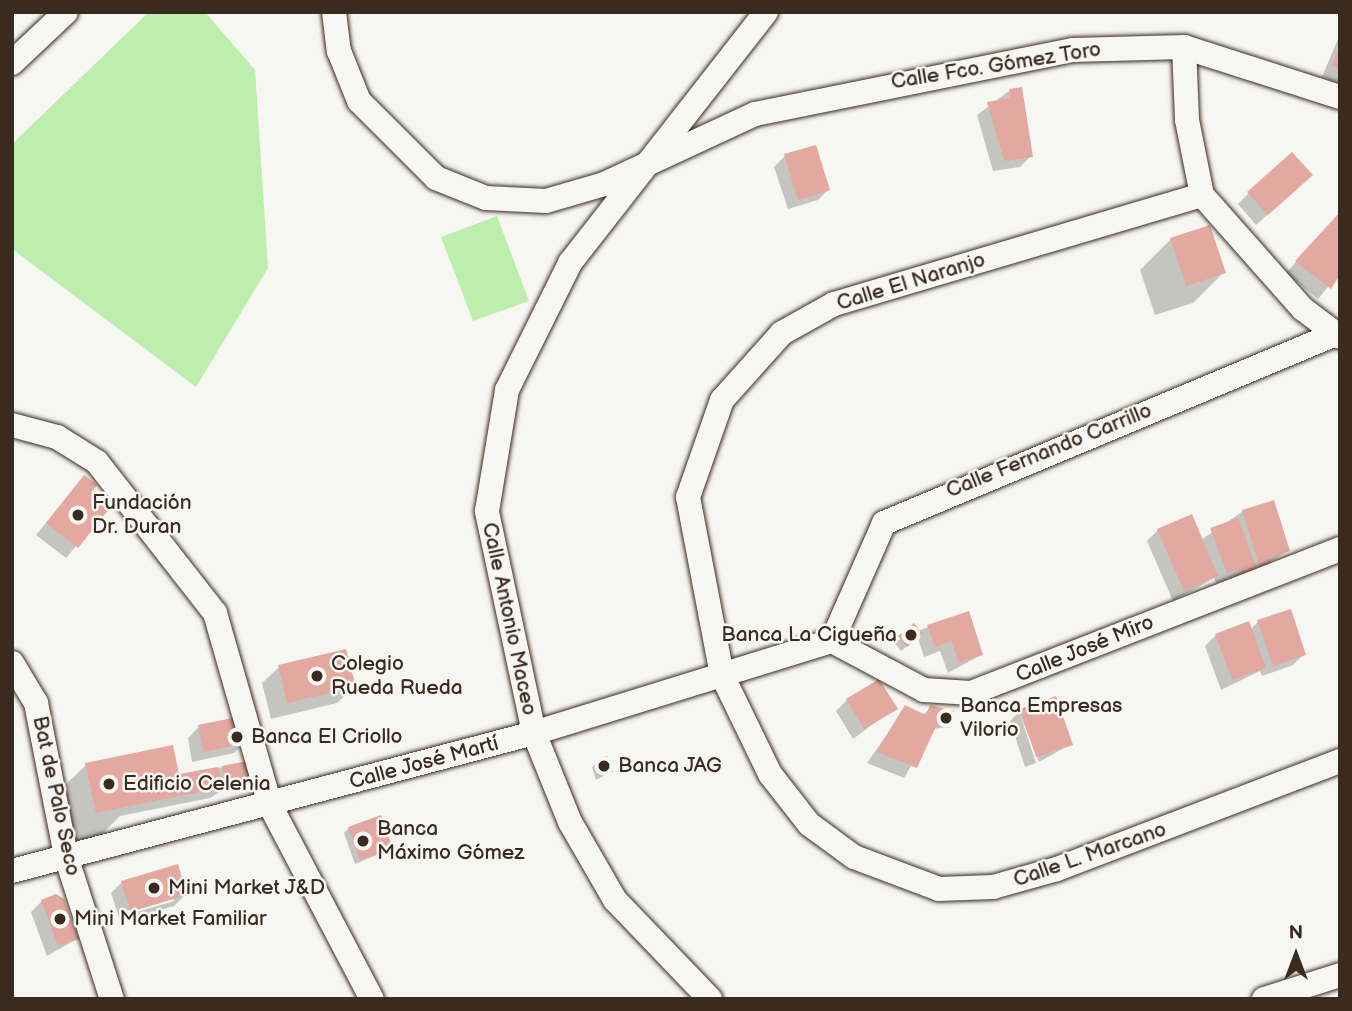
<!DOCTYPE html>
<meta charset="utf-8">
<style>
body{margin:0}
#map{position:relative;width:1352px;height:1011px;overflow:hidden;background:#f6f6f2;font-family:"Balsamiq Sans",sans-serif}
div>[style]{position:absolute}
[style*='--x']{left:calc(var(--x)*1px);top:calc(var(--y)*1px);width:calc(var(--w)*1px);rotate:calc(var(--a)*1deg)}
.green>*{inset:0;background:#beeead}
.shadow>*{inset:0;background:#0003}
.building>*{inset:0;background:#e3a9a0}
.roads{filter:drop-shadow(0 0 2px #3b2a1e) drop-shadow(0 0 2px #3b2a1e)}
.street>*{height:24px;margin:-12px;padding:0 12px;transform-origin:12px;border-radius:12px;background:#f6f6f2}
.dots>*{width:19px;height:19px;translate:-50% -50%;box-sizing:border-box;border:4px solid #f6f6f2;border-radius:50%}
span{translate:-50% -50%;white-space:nowrap;text-align:center;line-height:1.15;-webkit-text-stroke:5px #f6f6f2;paint-order:stroke}
.street-label{font-size:21px;color:#3b2a1e}
.poi-label{font-size:21px;color:#3b2a1e}
.left{translate:0 -50%;text-align:left}
.right{translate:-100% -50%;text-align:right}
.frame{position:absolute;inset:0;border:14px solid #3b2a1e;pointer-events:none}
.north{position:absolute;left:1261px;top:920px;width:70px;height:70px;-webkit-text-stroke:5px #f6f6f2;paint-order:stroke;rotate:0deg;font-size:19px;font-weight:700;line-height:28px;text-align:center;color:#3b2a1e}
.north::after{content:'';display:block;margin:auto;width:24px;height:32px;background:#3b2a1e;clip-path:polygon(50% 0,100% 100%,50% 72%,0 100%)}
</style>
<div id="map">
<div class="green">
<i style="clip-path:polygon(149px 12px,205px 12px,255px 70px,268px 268px,196px 387px,12px 249px,12px 144px)"></i>
<i style="clip-path:polygon(497px 216px,529px 301px,473px 321px,441px 237px)"></i>
</div>
<div class="shadow">
<i style="clip-path:polygon(1340px 34px,1340px 84px,1322px 77px)"></i>
<i style="clip-path:polygon(1009px 91px,1031px 156px,1020px 167px,993px 171px,977px 115px)"></i>
<i style="clip-path:polygon(785px 156px,829px 189px,818px 200px,788px 209px,774px 167px)"></i>
<i style="clip-path:polygon(1300px 186px,1256px 225px,1238px 204px,1249px 193px)"></i>
<i style="clip-path:polygon(1329px 225px,1340px 272px,1318px 299px,1286px 273px)"></i>
<i style="clip-path:polygon(1171px 239px,1224px 272px,1193px 303px,1155px 315px,1140px 270px)"></i>
<i style="clip-path:polygon(84px 477px,89px 493px,108px 508px,66px 558px,36px 535px)"></i>
<i style="clip-path:polygon(1243px 511px,1288px 551px,1231px 586px,1229px 579px,1216px 583px,1214px 578px,1173px 601px,1147px 541px,1158px 530px,1201px 540px)"></i>
<i style="clip-path:polygon(1258px 622px,1304px 654px,1293px 665px,1262px 676px,1260px 671px,1221px 690px,1205px 646px,1216px 635px,1250px 630px)"></i>
<i style="clip-path:polygon(928px 627px,981px 655px,948px 673px,940px 651px,924px 657px,918px 638px,901px 651px,894px 642px)"></i>
<i style="clip-path:polygon(279px 667px,354px 687px,337px 703px,271px 719px,262px 683px)"></i>
<i style="clip-path:polygon(847px 700px,895px 708px,853px 739px,836px 711px)"></i>
<i style="clip-path:polygon(906px 707px,922px 716px,931px 707px,947px 727px,933px 729px,904px 778px,867px 763px)"></i>
<i style="clip-path:polygon(1021px 710px,1071px 744px,1039px 762px,1020px 714px,1036px 763px,1025px 767px,1010px 721px)"></i>
<i style="clip-path:polygon(199px 727px,245px 742px,234px 753px,192px 762px,188px 738px)"></i>
<i style="clip-path:polygon(597px 762px,611px 772px,596px 780px,592px 767px)"></i>
<i style="clip-path:polygon(86px 765px,178px 777px,223px 767px,247px 775px,210px 798px,120px 816px,100px 836px,66px 843px,55px 795px)"></i>
<i style="clip-path:polygon(349px 828px,391px 849px,355px 864px,344px 833px)"></i>
<i style="clip-path:polygon(evenodd,122px 882px,185px 895px,174px 906px,120px 921px,111px 893px,122px 882px,174px 897px,174px 901px,123px 916px,122px 912px,174px 897px)"></i>
<i style="clip-path:polygon(42px 901px,77px 939px,47px 956px,31px 912px)"></i>
</div>
<div class="building">
<i style="clip-path:polygon(1340px 47px,1340px 69px,1332px 66px)"></i>
<i style="clip-path:polygon(1022px 87px,1033px 157px,1004px 161px,987px 102px,1010px 98px,1009px 89px)"></i>
<i style="clip-path:polygon(816px 145px,830px 190px,798px 200px,784px 154px)"></i>
<i style="clip-path:polygon(1292px 152px,1313px 175px,1268px 215px,1247px 192px)"></i>
<i style="clip-path:polygon(1340px 212px,1340px 275px,1331px 289px,1295px 261px)"></i>
<i style="clip-path:polygon(1210px 225px,1226px 273px,1186px 286px,1170px 238px)"></i>
<i style="clip-path:polygon(84px 475px,97px 485px,91px 493px,110px 508px,78px 548px,46px 523px)"></i>
<i style="clip-path:polygon(1274px 500px,1290px 551px,1269px 558px,1272px 567px,1261px 571px,1242px 510px)"></i>
<i style="clip-path:polygon(1192px 514px,1218px 576px,1184px 591px,1157px 529px)"></i>
<i style="clip-path:polygon(1238px 518px,1258px 571px,1242px 576px,1239px 569px,1227px 573px,1210px 528px)"></i>
<i style="clip-path:polygon(1291px 609px,1306px 655px,1273px 666px,1257px 620px)"></i>
<i style="clip-path:polygon(969px 611px,983px 655px,959px 663px,951px 641px,935px 647px,927px 625px)"></i>
<i style="clip-path:polygon(1249px 621px,1266px 668px,1232px 680px,1215px 634px)"></i>
<i style="clip-path:polygon(914px 623px,923px 634px,907px 647px,898px 636px)"></i>
<i style="clip-path:polygon(346px 649px,356px 687px,287px 703px,278px 665px)"></i>
<i style="clip-path:polygon(879px 679px,898px 709px,864px 729px,846px 699px)"></i>
<i style="clip-path:polygon(1056px 696px,1073px 745px,1036px 757px,1020px 709px)"></i>
<i style="clip-path:polygon(905px 705px,926px 715px,930px 705px,954px 711px,948px 728px,937px 724px,917px 768px,876px 752px)"></i>
<i style="clip-path:polygon(242px 716px,247px 743px,203px 752px,198px 725px)"></i>
<i style="clip-path:polygon(173px 745px,179px 774px,218px 767px,223px 787px,96px 813px,85px 763px)"></i>
<i style="clip-path:polygon(607px 756px,613px 772px,601px 776px,596px 761px)"></i>
<i style="clip-path:polygon(247px 761px,249px 776px,225px 785px,222px 766px)"></i>
<i style="clip-path:polygon(381px 815px,393px 849px,360px 860px,348px 827px)"></i>
<i style="clip-path:polygon(178px 864px,187px 895px,130px 912px,121px 881px)"></i>
<i style="clip-path:polygon(56px 894px,64px 899px,79px 939px,58px 946px,41px 900px)"></i>
</div>
<div class="roads">
<div class="street">
<i style="--x:334;--y:12;--w:39;--a:83"></i>
<i style="--x:339;--y:51;--w:54;--a:68.2"></i>
<i style="--x:359;--y:101;--w:109;--a:45"></i>
<i style="--x:436;--y:178;--w:54;--a:21.8"></i>
<i style="--x:486;--y:198;--w:60;--a:2.9"></i>
<i style="--x:546;--y:201;--w:60;--a:-16.3"></i>
<i style="--x:604;--y:184;--w:166;--a:-24.9"></i>
<i style="--x:755;--y:114;--w:324;--a:-11.4"></i>
<i style="--x:1073;--y:50;--w:111;--a:-1.5"></i>
<i style="--x:1184;--y:47;--w:164;--a:17.8"></i>
<i style="--x:1184;--y:47;--w:73;--a:87.6"></i>
<i style="--x:1187;--y:120;--w:76;--a:78.7"></i>
<i style="--x:1202;--y:195;--w:152;--a:48.5"></i>
<i style="--x:1303;--y:309;--w:46;--a:37.1"></i>
<i style="--x:12;--y:63;--w:74;--a:-43.4"></i>
<i style="--x:1202;--y:195;--w:384;--a:163.5"></i>
<i style="--x:834;--y:304;--w:60;--a:150.9"></i>
<i style="--x:782;--y:333;--w:90;--a:131.8"></i>
<i style="--x:722;--y:400;--w:103;--a:109.3"></i>
<i style="--x:688;--y:497;--w:181;--a:79.2"></i>
<i style="--x:722;--y:675;--w:110;--a:64.1"></i>
<i style="--x:770;--y:774;--w:63;--a:52"></i>
<i style="--x:809;--y:824;--w:56;--a:36.3"></i>
<i style="--x:854;--y:857;--w:91;--a:20.6"></i>
<i style="--x:939;--y:889;--w:54;--a:-2.1"></i>
<i style="--x:993;--y:887;--w:66;--a:-15.7"></i>
<i style="--x:1057;--y:869;--w:303;--a:-20.9"></i>
<i style="--x:12;--y:425;--w:47;--a:14.9"></i>
<i style="--x:57;--y:437;--w:47;--a:32"></i>
<i style="--x:97;--y:462;--w:192;--a:52"></i>
<i style="--x:215;--y:613;--w:200;--a:74"></i>
<i style="--x:270;--y:805;--w:219;--a:62.3"></i>
<i style="--x:832;--y:641;--w:129;--a:-66.2"></i>
<i style="--x:884;--y:523;--w:489;--a:-22.7"></i>
<i style="--x:832;--y:641;--w:104;--a:28"></i>
<i style="--x:924;--y:690;--w:47;--a:3.7"></i>
<i style="--x:971;--y:693;--w:396;--a:-21.3"></i>
<i style="--x:12;--y:663;--w:47;--a:59"></i>
<i style="--x:36;--y:703;--w:156;--a:78.9"></i>
<i style="--x:66;--y:856;--w:150;--a:72.2"></i>
<i style="--x:12;--y:871;--w:540;--a:-14.81"></i>
<i style="--x:534;--y:733;--w:312;--a:-17.2"></i>
<i style="--x:710;--y:999;--w:137;--a:-133.8"></i>
<i style="--x:615;--y:900;--w:90;--a:-120"></i>
<i style="--x:570;--y:822;--w:96;--a:-112"></i>
<i style="--x:534;--y:733;--w:227;--a:-102"></i>
<i style="--x:487;--y:511;--w:123;--a:-80.6"></i>
<i style="--x:507;--y:390;--w:142;--a:-63.6"></i>
<i style="--x:570;--y:263;--w:318;--a:-52"></i>
<i style="--x:1264;--y:999;--w:80;--a:-17.5"></i>
</div>
</div>
<div class="dots">
<i style="left:78px;top:515px;background:#3b2a1e"></i>
<i style="left:911px;top:635px;background:#3b2a1e"></i>
<i style="left:317px;top:676px;background:#3b2a1e"></i>
<i style="left:946px;top:718px;background:#3b2a1e"></i>
<i style="left:237px;top:737px;background:#3b2a1e"></i>
<i style="left:604px;top:766px;background:#3b2a1e"></i>
<i style="left:109px;top:784px;background:#3b2a1e"></i>
<i style="left:363px;top:841px;background:#3b2a1e"></i>
<i style="left:154px;top:888px;background:#3b2a1e"></i>
<i style="left:60px;top:919px;background:#3b2a1e"></i>
</div>
<div class="street-label">
<span style="left:996px;top:66px;rotate:-9deg">Calle Fco. Gómez Toro</span>
<span style="left:911px;top:282px;rotate:-17deg">Calle El Naranjo</span>
<span style="left:1049px;top:451px;rotate:-22deg">Calle Fernando Carrillo</span>
<span style="left:509px;top:619px;rotate:78deg">Calle Antonio Maceo</span>
<span style="left:1085px;top:649px;rotate:-22deg">Calle José Miro</span>
<span style="left:424px;top:763px;rotate:-15deg">Calle José Martí</span>
<span style="left:56px;top:796px;rotate:78deg">Bat de Palo Seco</span>
<span style="left:1090px;top:855px;rotate:-19deg">Calle L. Marcano</span>
</div>
<div class="poi-label">
<span class="left" style="left:92px;top:515px">Fundación<br>Dr. Duran</span>
<span class="right" style="left:897px;top:635px">Banca La Cigueña</span>
<span class="left" style="left:331px;top:676px">Colegio<br>Rueda Rueda</span>
<span class="left" style="left:960px;top:718px">Banca Empresas<br>Vilorio</span>
<span class="left" style="left:251px;top:737px">Banca El Criollo</span>
<span class="left" style="left:618px;top:766px">Banca JAG</span>
<span class="left" style="left:123px;top:784px">Edificio Celenia</span>
<span class="left" style="left:377px;top:841px">Banca<br>Máximo Gómez</span>
<span class="left" style="left:168px;top:888px">Mini Market J&amp;D</span>
<span class="left" style="left:74px;top:919px">Mini Market Familiar</span>
</div>
<div class="frame"></div>
<div class="north">N</div>
</div>
